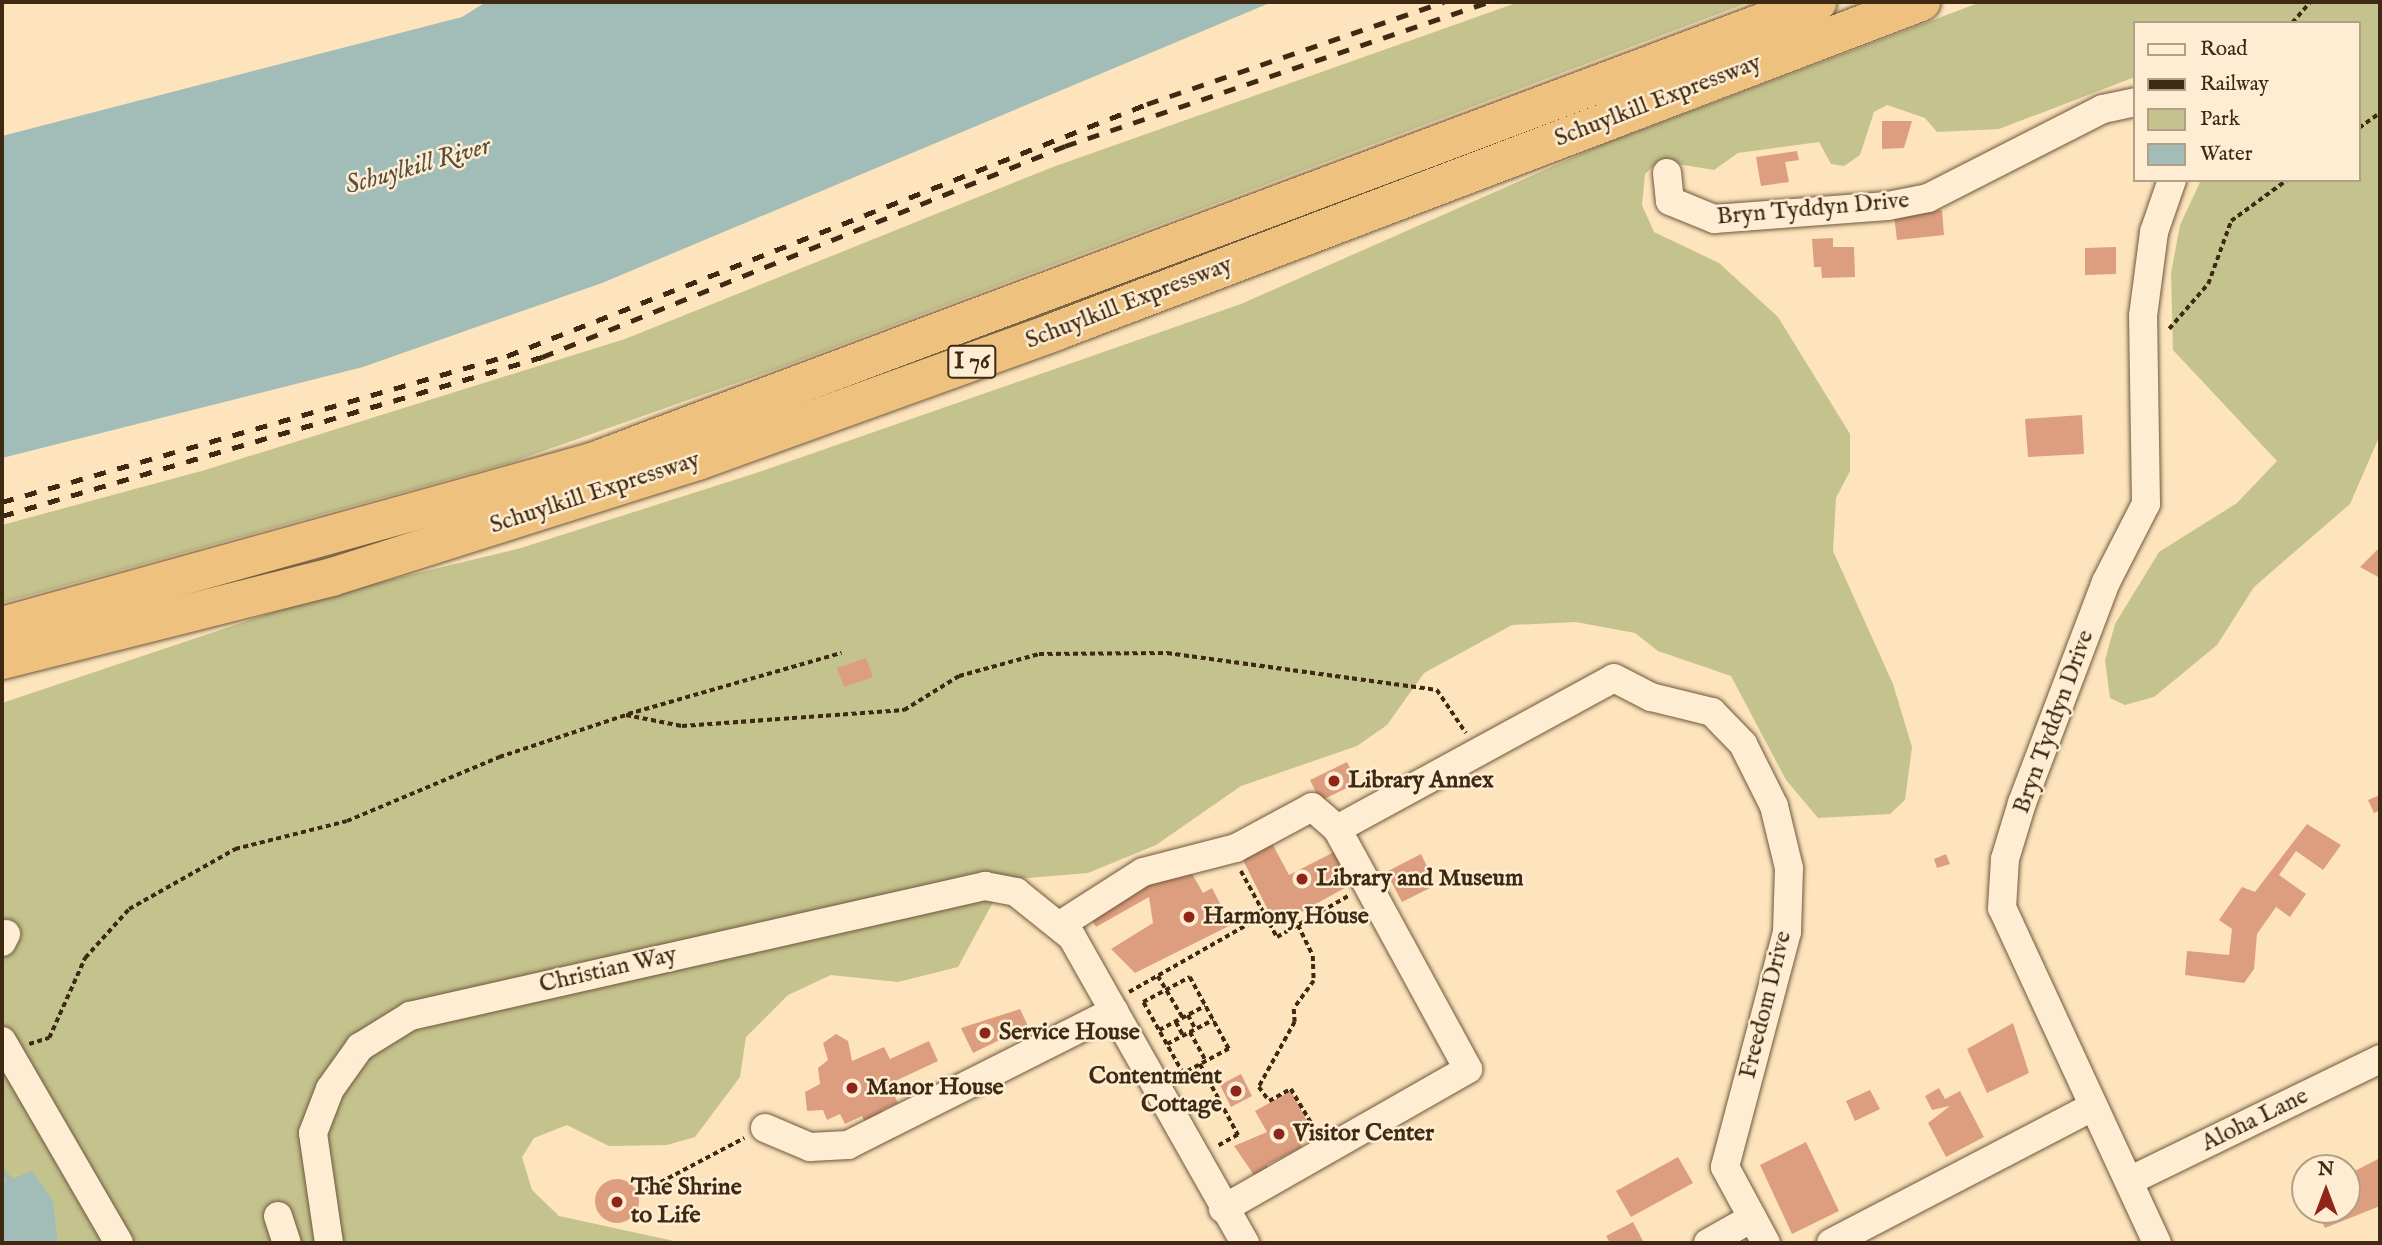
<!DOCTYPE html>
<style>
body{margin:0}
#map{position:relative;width:2382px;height:1245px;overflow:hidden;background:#fde4bc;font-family:"IM FELL English",serif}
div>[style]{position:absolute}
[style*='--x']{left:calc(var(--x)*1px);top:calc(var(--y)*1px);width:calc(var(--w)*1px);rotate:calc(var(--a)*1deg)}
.green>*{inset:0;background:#c4c28d}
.water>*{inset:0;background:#a2bdb8}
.stream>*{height:6px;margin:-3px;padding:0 3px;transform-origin:3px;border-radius:3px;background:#a2bdb8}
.building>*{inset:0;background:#dd9e7f}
.round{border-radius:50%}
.path>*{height:3.5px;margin-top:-1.75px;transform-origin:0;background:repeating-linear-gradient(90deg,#3e2913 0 5px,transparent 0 8.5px)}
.roads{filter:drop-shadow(0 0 2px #6e583d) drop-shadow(0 0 2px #6e583d)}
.minor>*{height:28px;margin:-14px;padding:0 14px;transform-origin:14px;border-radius:14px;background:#feedd3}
.highway>*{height:38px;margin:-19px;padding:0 19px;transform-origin:19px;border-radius:19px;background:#eec27e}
.rail>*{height:5px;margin-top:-2.5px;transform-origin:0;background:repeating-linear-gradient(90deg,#3e2913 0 12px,transparent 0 24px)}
.dots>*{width:19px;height:19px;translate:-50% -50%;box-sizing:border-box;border:4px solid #feedd3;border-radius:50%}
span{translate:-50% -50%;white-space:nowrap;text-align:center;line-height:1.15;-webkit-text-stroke:5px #feedd3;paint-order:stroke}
.shield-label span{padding:2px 5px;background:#feedd3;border:2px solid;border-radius:5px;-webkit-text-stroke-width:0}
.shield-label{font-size:23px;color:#3e2913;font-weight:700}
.street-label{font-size:24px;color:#3e2913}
.poi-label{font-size:24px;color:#3e2913;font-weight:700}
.left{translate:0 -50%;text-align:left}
.right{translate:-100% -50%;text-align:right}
.water-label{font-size:26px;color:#574e3c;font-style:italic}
.frame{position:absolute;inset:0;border:4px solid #3e2913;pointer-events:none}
.legend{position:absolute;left:2133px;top:21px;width:228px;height:161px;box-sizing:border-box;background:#feedd3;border:2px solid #b19f86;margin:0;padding:9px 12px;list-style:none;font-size:21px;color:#3e2913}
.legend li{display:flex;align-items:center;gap:14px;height:35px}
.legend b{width:35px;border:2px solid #b19f86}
.north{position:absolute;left:2291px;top:1154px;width:70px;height:70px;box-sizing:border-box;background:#feedd3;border:2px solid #b19f86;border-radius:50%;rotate:0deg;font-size:19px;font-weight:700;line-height:28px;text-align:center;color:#3e2913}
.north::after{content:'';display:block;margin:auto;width:24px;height:32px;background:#8f2418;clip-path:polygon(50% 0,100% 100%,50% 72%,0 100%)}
</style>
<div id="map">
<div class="green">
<i style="clip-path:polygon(1519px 2px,1750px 2px,782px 367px,515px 461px,2px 603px,2px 525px,205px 470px,625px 339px,1053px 167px)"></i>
<i style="clip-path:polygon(1981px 2px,2380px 2px,2380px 435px,2350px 504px,2254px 587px,2217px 645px,2154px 697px,2125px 705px,2110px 698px,2105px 660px,2115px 624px,2159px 552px,2237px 503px,2277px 461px,2173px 350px,2171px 273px,2180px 225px,2201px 180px,2359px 180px,2359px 23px,2135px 23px,2135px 77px,1999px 129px,1937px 132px,1925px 118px,1887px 105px,1874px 112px,1860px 155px,1844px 166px,1831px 164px,1819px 142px,1738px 153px,1714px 170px,1659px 161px,1645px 174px,1642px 205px,1654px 232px,1719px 263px,1778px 317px,1850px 434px,1850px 471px,1836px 498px,1833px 551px,1893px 684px,1912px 747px,1905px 800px,1890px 814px,1818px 818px,1786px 780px,1731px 676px,1658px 651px,1635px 633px,1576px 622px,1512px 625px,1424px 673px,1387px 725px,1357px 746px,1241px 786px,1156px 845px,1088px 873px,1015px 879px,992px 904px,958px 967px,898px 982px,831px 975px,788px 995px,746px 1037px,740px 1077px,695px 1137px,667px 1145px,609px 1146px,567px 1125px,534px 1138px,522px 1157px,532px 1190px,559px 1216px,683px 1243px,2px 1243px,2px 703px,322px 596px,521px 548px,756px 473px,1241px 304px,1601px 145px)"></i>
</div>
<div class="water">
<i style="clip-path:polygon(486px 2px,1272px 2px,602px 283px,363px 367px,2px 458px,2px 136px,462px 17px)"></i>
<i style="clip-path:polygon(32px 1171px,53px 1201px,58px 1243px,2px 1243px,2px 1183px)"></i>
</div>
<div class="stream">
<i style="--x:2;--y:1171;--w:18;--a:49"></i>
</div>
<div class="building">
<i style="clip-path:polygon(1882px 121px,1912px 121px,1904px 148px,1882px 149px)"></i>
<i style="clip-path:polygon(1797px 151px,1799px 160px,1785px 162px,1789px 182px,1761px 186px,1756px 157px)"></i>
<i style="clip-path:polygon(1942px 210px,1944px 235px,1897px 240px,1894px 215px)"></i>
<i style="clip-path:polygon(1833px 238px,1833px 247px,1854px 247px,1855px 277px,1822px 278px,1821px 267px,1814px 267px,1812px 239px)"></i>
<i style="clip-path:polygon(2116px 247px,2116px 274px,2085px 275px,2085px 248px)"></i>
<i style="clip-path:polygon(2082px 415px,2084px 454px,2028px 457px,2025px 419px)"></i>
<i style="clip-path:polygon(2377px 550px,2380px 552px,2380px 578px,2360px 567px)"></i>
<i style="clip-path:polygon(866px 658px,873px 677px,844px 687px,837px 668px)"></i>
<i style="clip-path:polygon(1347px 762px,1357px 783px,1320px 801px,1310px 780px)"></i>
<i style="clip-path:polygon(2380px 795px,2380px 810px,2374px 813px,2368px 800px)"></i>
<i style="clip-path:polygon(2307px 824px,2341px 845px,2323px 870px,2296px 851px,2279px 875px,2306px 894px,2290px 917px,2276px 907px,2269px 917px,2257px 934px,2254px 969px,2244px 983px,2185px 975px,2187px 951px,2229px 955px,2232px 929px,2219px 920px,2242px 887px,2255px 892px)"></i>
<i style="clip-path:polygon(1267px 834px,1289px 875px,1334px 852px,1352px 884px,1276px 926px,1238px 850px)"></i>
<i style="clip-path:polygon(1421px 854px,1436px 885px,1402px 902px,1386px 872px)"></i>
<i style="clip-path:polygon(1946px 854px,1950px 864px,1937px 868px,1934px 859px)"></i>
<i style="clip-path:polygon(1186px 863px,1203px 893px,1212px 888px,1231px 925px,1135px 973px,1111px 949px,1153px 923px,1149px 897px,1096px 927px,1086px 910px)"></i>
<i style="clip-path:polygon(1020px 1009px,1028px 1026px,973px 1053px,961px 1028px)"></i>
<i style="clip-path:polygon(2013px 1023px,2029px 1073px,1987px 1093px,1967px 1049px)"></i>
<i style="clip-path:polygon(836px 1034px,848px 1041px,852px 1061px,884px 1047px,890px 1059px,929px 1041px,938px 1061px,889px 1084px,898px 1103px,882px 1110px,895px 1138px,876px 1147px,862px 1116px,845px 1124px,840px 1114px,827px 1120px,823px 1110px,807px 1111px,805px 1092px,820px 1084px,818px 1068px,828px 1060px,823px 1043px)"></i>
<i style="clip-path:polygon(1241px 1074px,1252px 1096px,1231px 1107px,1220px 1085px)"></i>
<i style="clip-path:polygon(1939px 1088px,1945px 1099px,1960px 1091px,1984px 1137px,1946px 1157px,1928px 1123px,1950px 1106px,1932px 1110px,1925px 1096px)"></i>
<i style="clip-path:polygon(1870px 1090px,1880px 1109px,1855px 1121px,1846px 1101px)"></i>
<i style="clip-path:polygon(1291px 1091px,1307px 1121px,1292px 1129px,1302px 1147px,1267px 1165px,1271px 1174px,1258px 1181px,1234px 1146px,1267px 1132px,1255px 1111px)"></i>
<i style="clip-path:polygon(1806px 1142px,1839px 1211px,1792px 1234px,1760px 1165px)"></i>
<i style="clip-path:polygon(1678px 1157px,1693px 1183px,1631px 1217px,1616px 1191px)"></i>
<i style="clip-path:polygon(2380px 1158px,2380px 1206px,2325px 1228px,2316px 1210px,2347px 1210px,2347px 1175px)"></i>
<i class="round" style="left:595px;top:1179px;width:44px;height:44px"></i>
<i style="clip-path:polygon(1633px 1222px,1644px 1243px,1610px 1243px,1606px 1236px)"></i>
</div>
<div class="path">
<i style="--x:2292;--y:23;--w:28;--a:-49"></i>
<i style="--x:2359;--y:128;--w:26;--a:-36"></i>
<i style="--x:2169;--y:329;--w:60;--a:-49.1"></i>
<i style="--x:2208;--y:284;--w:67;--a:-69.9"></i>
<i style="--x:2231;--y:221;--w:69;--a:-36.2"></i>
<i style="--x:628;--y:714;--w:222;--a:-16"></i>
<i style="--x:1241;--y:871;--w:75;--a:61.4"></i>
<i style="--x:1277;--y:937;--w:82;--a:-30"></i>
<i style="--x:1298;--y:925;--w:34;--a:64"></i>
<i style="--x:1313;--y:956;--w:25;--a:88"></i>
<i style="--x:1314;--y:981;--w:34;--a:126"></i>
<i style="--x:1294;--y:1009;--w:13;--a:86"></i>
<i style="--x:1295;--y:1022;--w:74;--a:119"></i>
<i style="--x:1259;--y:1087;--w:17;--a:54"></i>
<i style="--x:1269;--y:1101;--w:25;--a:-29"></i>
<i style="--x:1291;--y:1089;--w:49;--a:59.2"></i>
<i style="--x:1158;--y:976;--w:49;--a:59.2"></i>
<i style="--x:1190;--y:977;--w:82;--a:61.6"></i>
<i style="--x:1229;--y:1049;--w:52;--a:151.5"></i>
<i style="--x:1183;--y:1074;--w:82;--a:-119.1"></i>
<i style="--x:1143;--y:1002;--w:53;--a:-28"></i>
<i style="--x:1129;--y:992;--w:155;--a:-29.7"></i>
<i style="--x:1188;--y:1015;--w:15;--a:62"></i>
<i style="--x:1176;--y:1022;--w:15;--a:62"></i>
<i style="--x:1159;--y:1030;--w:52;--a:-27.6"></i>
<i style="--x:1190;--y:1032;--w:33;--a:61"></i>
<i style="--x:29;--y:1044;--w:21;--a:-17"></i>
<i style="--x:49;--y:1038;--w:88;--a:-65.8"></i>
<i style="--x:85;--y:958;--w:66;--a:-48.1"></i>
<i style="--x:129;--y:909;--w:122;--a:-29.5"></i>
<i style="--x:235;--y:849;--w:115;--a:-14"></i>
<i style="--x:347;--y:821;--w:165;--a:-22.8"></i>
<i style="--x:499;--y:757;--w:134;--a:-18.3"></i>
<i style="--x:626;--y:715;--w:57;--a:11.1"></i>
<i style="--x:682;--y:726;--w:223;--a:-4.1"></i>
<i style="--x:904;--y:710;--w:65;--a:-31.7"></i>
<i style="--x:959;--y:676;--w:83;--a:-15.4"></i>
<i style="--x:1039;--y:654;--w:128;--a:-0.4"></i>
<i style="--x:1167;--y:653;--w:273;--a:7.8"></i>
<i style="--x:1437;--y:690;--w:52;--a:56"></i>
<i style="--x:1167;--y:1044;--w:52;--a:-27.6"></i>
<i style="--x:1200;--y:1064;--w:81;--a:61.8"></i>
<i style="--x:1238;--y:1135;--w:23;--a:151"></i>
<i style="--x:638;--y:1194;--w:120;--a:-27.8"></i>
</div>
<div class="roads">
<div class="minor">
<i style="--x:1667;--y:173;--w:28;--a:84"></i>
<i style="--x:1670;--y:201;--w:48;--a:22.2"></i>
<i style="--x:1714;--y:219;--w:174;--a:-4.3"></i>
<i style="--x:1888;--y:206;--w:41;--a:-11.3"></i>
<i style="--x:1928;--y:198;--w:196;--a:-27"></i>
<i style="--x:2103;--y:109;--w:33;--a:-12"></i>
<i style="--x:1060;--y:925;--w:98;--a:-32.6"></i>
<i style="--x:1143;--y:872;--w:96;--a:-14.5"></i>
<i style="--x:1236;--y:848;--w:86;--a:-28.3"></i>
<i style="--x:1312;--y:807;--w:33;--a:41"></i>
<i style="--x:1337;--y:829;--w:315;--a:-28.6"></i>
<i style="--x:1614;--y:678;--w:42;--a:27.2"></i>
<i style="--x:1651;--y:697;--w:63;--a:13.8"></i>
<i style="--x:1712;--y:712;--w:45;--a:45.9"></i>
<i style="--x:1743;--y:744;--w:69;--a:63.4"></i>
<i style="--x:1774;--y:806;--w:64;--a:76.4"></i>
<i style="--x:1789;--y:868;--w:64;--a:91.8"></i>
<i style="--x:1787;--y:932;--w:243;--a:104.8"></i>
<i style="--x:1725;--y:1167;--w:86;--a:61.7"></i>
<i style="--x:2;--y:942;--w:9;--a:-63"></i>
<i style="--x:2;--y:1041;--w:233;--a:59.9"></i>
<i style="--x:765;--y:1128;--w:49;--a:22.9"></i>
<i style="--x:810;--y:1147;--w:38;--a:-3"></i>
<i style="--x:848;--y:1145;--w:298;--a:-26.7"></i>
<i style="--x:2129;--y:1181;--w:279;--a:-25.9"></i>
<i style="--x:1223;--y:1209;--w:282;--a:-29.7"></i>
<i style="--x:1468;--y:1069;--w:273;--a:-118.6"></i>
<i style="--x:278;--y:1216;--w:28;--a:72"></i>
<i style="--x:329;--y:1243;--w:111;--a:-98.3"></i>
<i style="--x:313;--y:1133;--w:47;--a:-68.9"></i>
<i style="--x:330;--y:1089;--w:52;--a:-54.5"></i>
<i style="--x:360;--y:1047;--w:59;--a:-31.8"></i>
<i style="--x:410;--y:1016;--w:590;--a:-12.74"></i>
<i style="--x:985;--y:886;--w:32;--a:11"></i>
<i style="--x:1016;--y:892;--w:72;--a:38.8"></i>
<i style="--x:1072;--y:937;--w:352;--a:60.5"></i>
<i style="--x:1708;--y:1243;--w:51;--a:-29.6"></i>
<i style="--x:1831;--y:1243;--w:294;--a:-27.5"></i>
<i style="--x:2157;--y:1243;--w:369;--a:-114.8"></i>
<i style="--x:2002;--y:908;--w:49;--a:-86.5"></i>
<i style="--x:2005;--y:859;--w:59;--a:-73.1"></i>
<i style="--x:2022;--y:803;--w:236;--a:-69.2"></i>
<i style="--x:2106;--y:582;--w:88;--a:-62.9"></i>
<i style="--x:2146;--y:504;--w:188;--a:-90.9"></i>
<i style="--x:2143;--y:316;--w:85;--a:-82.5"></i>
<i style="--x:2154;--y:232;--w:55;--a:-70.9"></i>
</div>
<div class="highway">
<i style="--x:2;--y:626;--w:612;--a:-15.53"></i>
<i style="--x:592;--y:462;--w:1309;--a:-20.58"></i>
<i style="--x:2;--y:660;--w:340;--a:-14.1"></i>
<i style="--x:332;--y:577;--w:384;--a:-17.6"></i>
<i style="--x:698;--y:461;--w:379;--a:-19.9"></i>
<i style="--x:1054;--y:332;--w:928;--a:-20.84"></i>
</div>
</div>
<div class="rail">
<i style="--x:2;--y:502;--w:526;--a:-16.13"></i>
<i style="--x:507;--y:356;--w:688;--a:-21.49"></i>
<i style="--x:1147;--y:104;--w:314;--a:-19"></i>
<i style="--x:2;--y:516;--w:563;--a:-16.41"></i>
<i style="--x:542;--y:357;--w:564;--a:-21.97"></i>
<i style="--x:1065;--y:146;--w:446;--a:-18.8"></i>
</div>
<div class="dots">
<i style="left:1334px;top:781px;background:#8f2418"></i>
<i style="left:1302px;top:879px;background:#8f2418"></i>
<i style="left:1189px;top:917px;background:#8f2418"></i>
<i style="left:985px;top:1033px;background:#8f2418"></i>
<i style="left:852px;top:1088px;background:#8f2418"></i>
<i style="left:1236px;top:1091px;background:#8f2418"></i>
<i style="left:1279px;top:1134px;background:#8f2418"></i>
<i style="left:617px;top:1202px;background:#8f2418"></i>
</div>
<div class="shield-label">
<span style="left:972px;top:362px">I 76</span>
</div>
<div class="street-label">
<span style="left:1658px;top:101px;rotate:-21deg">Schuylkill Expressway</span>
<span style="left:1813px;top:209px;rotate:-5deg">Bryn Tyddyn Drive</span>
<span style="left:1129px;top:303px;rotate:-21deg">Schuylkill Expressway</span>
<span style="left:595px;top:493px;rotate:-18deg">Schuylkill Expressway</span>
<span style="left:2054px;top:722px;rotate:-70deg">Bryn Tyddyn Drive</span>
<span style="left:608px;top:970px;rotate:-13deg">Christian Way</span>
<span style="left:1766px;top:1005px;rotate:-76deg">Freedom Drive</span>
<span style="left:2255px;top:1120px;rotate:-26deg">Aloha Lane</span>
</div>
<div class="poi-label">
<span class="left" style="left:1348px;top:781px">Library Annex</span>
<span class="left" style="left:1316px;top:879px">Library and Museum</span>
<span class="left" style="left:1203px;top:917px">Harmony House</span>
<span class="left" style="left:999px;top:1033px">Service House</span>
<span class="right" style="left:1222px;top:1091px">Contentment<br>Cottage</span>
<span class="left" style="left:866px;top:1088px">Manor House</span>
<span class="left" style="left:1293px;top:1134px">Visitor Center</span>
<span class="left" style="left:631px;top:1202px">The Shrine<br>to Life</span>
</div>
<div class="water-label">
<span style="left:418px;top:166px;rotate:-16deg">Schuylkill River</span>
</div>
<div class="frame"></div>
<ul class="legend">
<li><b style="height:9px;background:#feedd3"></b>Road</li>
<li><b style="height:9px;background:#3e2913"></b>Railway</li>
<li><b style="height:19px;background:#c4c28d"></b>Park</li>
<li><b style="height:19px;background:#a2bdb8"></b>Water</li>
</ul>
<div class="north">N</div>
</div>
